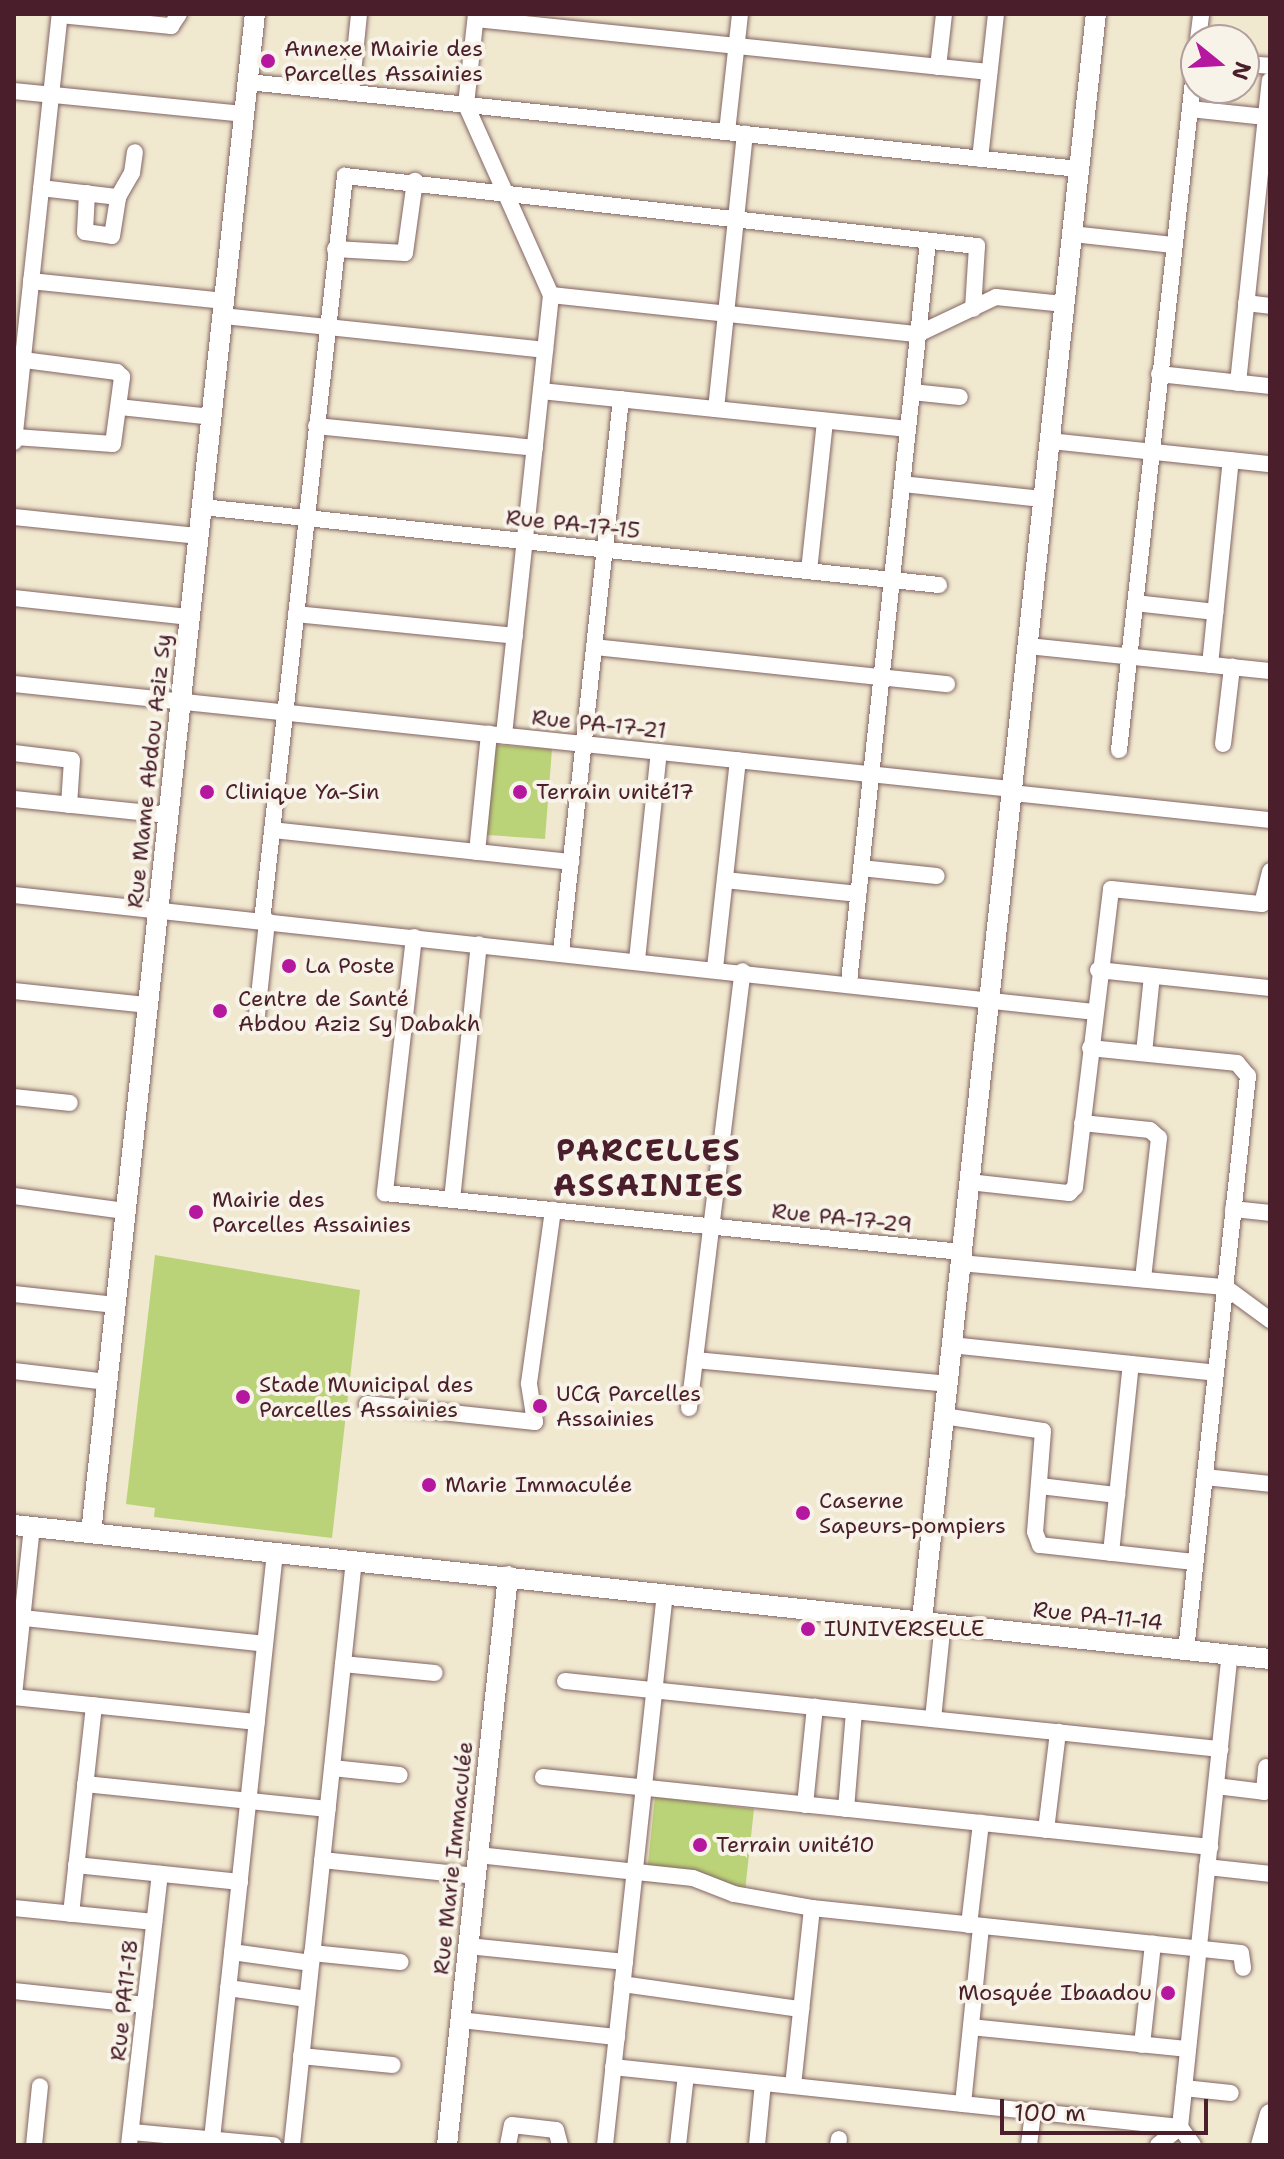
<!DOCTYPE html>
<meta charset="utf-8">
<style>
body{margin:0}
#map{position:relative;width:1284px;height:2159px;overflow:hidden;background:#f0e8cf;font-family:"Shantell Sans",sans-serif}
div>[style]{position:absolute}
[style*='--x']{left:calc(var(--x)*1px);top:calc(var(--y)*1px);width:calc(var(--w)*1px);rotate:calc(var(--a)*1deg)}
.green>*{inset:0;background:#bbd378}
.roads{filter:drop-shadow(0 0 2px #846564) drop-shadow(0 0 2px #846564)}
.minor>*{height:16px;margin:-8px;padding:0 8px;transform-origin:8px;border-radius:8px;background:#fff}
.tertiary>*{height:20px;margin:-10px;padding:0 10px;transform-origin:10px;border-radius:10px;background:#fff}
.dots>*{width:22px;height:22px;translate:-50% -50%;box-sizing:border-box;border:4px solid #f7f3e8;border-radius:50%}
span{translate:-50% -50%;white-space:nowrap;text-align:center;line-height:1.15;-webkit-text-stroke:8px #f7f3e8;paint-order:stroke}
.poi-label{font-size:22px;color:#4a1f2b}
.left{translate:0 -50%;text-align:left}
.right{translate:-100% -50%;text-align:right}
.street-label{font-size:22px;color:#4a1f2b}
.district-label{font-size:30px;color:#4a1f2b;font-weight:700;letter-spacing:2px}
.frame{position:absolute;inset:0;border:16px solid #4a1f2b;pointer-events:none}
.north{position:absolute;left:1180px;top:24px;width:80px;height:80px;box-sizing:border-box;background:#f7f3e8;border:2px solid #b29e9c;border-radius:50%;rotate:108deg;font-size:22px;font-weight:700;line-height:32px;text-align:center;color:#4a1f2b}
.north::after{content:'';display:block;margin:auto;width:28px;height:36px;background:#b5179e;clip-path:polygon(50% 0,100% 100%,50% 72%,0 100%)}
.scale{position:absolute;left:1000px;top:2099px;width:208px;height:36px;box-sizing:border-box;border:4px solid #4a1f2b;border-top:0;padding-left:10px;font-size:24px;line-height:28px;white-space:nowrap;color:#4a1f2b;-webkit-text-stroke:6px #f7f3e8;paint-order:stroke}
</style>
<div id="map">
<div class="green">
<i style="clip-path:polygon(494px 745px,552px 749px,545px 839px,487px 835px)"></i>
<i style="clip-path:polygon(155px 1255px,360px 1290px,332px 1538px,154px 1517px,155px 1508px,126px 1504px)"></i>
<i style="clip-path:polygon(655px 1797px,754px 1809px,745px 1891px,646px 1882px)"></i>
</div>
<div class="roads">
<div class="minor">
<i style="--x:476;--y:14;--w:92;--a:96.3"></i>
<i style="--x:466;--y:105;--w:208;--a:65.9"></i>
<i style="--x:551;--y:295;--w:443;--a:96.1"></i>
<i style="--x:60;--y:15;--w:112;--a:5.7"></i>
<i style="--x:171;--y:26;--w:14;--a:-56"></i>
<i style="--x:476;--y:19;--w:516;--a:5.9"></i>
<i style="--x:1198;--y:40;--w:26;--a:-83"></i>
<i style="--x:1244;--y:64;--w:26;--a:4"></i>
<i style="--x:938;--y:67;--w:53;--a:-83.5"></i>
<i style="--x:248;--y:82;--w:836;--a:5.98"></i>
<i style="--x:14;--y:91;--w:232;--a:5.7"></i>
<i style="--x:351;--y:93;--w:79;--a:-84.2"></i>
<i style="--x:1190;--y:109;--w:76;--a:6"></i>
<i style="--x:727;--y:132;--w:119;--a:-83.7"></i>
<i style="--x:980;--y:159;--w:146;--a:-83.7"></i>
<i style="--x:41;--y:188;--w:78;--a:6.7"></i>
<i style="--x:87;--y:193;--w:39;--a:93"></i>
<i style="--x:85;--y:232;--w:27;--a:8"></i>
<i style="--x:112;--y:236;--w:39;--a:-81"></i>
<i style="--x:118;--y:197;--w:28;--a:-60"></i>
<i style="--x:132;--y:173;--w:21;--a:-82"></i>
<i style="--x:1072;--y:234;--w:103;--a:6.2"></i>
<i style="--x:335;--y:249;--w:70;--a:3.3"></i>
<i style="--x:405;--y:253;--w:73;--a:-82.1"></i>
<i style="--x:31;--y:281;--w:194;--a:5.9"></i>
<i style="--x:551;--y:295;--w:369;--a:6.1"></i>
<i style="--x:918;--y:334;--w:86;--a:-25.4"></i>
<i style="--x:996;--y:297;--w:68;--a:5.9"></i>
<i style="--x:1246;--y:303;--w:24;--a:7"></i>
<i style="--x:223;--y:316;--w:324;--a:6"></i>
<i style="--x:1159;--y:374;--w:112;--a:6.2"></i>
<i style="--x:1238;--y:383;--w:304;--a:-84"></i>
<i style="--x:541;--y:391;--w:369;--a:5.9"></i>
<i style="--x:912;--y:392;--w:48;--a:5.9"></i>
<i style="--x:119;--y:407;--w:94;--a:6.1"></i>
<i style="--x:716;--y:409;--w:277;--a:-84"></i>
<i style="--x:316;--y:426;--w:220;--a:5.7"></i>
<i style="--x:15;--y:437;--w:98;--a:4.1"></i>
<i style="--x:113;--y:444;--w:68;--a:-82.3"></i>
<i style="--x:122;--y:377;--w:7;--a:-135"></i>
<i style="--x:117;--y:372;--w:95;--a:-172.7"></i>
<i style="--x:1050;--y:441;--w:221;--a:6"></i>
<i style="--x:14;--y:442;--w:430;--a:-83.9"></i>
<i style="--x:902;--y:484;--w:142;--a:6.1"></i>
<i style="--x:202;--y:507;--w:741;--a:6.04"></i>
<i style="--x:14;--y:517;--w:186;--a:5.9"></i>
<i style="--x:809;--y:571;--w:151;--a:-83.9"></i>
<i style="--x:14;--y:598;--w:177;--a:6.2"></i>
<i style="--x:1135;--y:603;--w:81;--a:6.4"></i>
<i style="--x:296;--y:614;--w:220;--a:5.7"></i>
<i style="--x:1028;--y:646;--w:243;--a:5.9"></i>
<i style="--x:594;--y:647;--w:355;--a:6"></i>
<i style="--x:1210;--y:665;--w:206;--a:-84.2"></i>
<i style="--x:14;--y:684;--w:1004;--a:6.01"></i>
<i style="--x:1223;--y:744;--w:78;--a:-83.3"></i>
<i style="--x:1119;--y:750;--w:700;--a:-83.69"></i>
<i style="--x:14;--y:753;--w:58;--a:6.9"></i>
<i style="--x:72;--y:760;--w:45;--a:93.8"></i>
<i style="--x:1012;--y:793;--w:259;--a:6"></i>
<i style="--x:14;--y:799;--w:155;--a:5.9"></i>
<i style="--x:272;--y:830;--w:301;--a:6.1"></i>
<i style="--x:477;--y:852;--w:119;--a:-84.2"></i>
<i style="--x:861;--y:868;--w:76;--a:6"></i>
<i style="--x:725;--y:880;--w:134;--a:6"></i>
<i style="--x:14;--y:895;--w:1086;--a:6.18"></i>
<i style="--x:262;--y:921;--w:750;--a:-83.64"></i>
<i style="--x:345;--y:176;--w:636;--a:6.32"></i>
<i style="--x:977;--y:246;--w:63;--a:93.6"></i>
<i style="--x:414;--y:937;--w:258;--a:96.5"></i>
<i style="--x:385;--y:1193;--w:579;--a:5.85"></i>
<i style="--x:561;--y:952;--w:556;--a:-83.81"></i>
<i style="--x:637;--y:960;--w:209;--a:-84"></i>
<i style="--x:715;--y:968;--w:209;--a:-83.7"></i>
<i style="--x:1098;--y:970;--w:173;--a:6"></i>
<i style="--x:849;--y:982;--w:745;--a:-83.91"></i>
<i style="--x:14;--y:991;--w:135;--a:6"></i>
<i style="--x:257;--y:1015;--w:95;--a:-83.9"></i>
<i style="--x:1090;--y:1048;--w:148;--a:5.8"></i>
<i style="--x:1237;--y:1063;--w:17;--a:50"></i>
<i style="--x:1248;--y:1076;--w:577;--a:96.16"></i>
<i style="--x:1144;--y:1053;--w:77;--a:-84.1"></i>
<i style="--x:14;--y:1097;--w:56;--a:6.1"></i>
<i style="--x:1082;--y:1123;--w:68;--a:5.9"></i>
<i style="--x:1150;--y:1130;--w:12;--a:42"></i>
<i style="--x:1159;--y:1138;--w:142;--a:96.5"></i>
<i style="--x:969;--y:1182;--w:101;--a:6.3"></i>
<i style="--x:1069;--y:1193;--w:8;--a:-45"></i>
<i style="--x:1075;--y:1187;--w:300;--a:-83.1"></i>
<i style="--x:1111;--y:889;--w:152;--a:5.7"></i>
<i style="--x:1262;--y:904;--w:34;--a:-76"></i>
<i style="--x:14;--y:1196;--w:112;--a:7.7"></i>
<i style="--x:452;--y:1200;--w:257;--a:-84"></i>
<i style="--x:1233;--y:1209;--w:37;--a:6"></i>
<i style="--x:960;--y:1263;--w:266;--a:5.2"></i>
<i style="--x:1225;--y:1287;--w:56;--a:36.3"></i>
<i style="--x:14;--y:1294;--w:102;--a:6.2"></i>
<i style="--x:951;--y:1345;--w:266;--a:6"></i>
<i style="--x:695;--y:1360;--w:253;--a:5.4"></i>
<i style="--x:14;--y:1371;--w:94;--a:6.7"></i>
<i style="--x:367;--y:1404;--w:169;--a:6.1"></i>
<i style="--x:535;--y:1422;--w:39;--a:-99"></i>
<i style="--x:529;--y:1383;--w:175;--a:-82.1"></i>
<i style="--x:689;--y:1408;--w:440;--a:-83"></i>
<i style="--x:943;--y:1416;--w:101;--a:8.5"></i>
<i style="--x:1043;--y:1431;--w:101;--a:94.5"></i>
<i style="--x:1035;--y:1532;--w:14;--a:69"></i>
<i style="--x:1040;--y:1545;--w:156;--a:6.3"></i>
<i style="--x:1205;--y:1477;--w:65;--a:6.1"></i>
<i style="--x:1040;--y:1486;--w:78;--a:6.7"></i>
<i style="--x:1111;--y:1553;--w:190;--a:-84"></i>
<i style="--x:14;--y:1617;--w:252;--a:6.1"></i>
<i style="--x:343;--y:1664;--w:92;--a:5.6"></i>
<i style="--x:565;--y:1681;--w:659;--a:5.93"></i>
<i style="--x:14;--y:1695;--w:169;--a:-83.9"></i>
<i style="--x:14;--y:1697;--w:244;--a:5.9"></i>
<i style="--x:933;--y:1719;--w:97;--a:-84.1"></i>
<i style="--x:332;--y:1768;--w:68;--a:5.9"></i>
<i style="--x:543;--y:1777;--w:671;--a:5.99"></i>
<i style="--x:85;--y:1784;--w:244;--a:5.9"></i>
<i style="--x:1216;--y:1786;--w:48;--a:7.1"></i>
<i style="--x:1264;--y:1792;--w:25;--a:-85"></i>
<i style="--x:805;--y:1805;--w:99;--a:-84.2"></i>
<i style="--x:846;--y:1809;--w:98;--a:-85.3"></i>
<i style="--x:1046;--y:1830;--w:99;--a:-83"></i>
<i style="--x:478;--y:1855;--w:216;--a:6.1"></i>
<i style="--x:693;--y:1878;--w:44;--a:21.3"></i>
<i style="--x:734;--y:1894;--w:79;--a:10.2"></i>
<i style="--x:812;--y:1908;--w:431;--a:6"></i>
<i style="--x:1241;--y:1953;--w:15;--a:82"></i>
<i style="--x:322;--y:1860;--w:155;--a:5.9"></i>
<i style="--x:76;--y:1865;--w:165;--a:5.9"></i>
<i style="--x:1207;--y:1867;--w:63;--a:6.3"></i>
<i style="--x:14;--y:1908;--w:141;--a:5.7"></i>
<i style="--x:71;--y:1914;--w:210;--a:-83.7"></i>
<i style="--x:969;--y:1925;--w:103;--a:-83.3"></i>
<i style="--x:468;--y:1946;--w:158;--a:5.8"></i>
<i style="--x:232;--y:1952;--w:80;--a:7.9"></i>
<i style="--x:312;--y:1953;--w:89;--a:5.8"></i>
<i style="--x:622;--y:1984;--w:181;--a:8"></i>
<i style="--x:228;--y:1988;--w:80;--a:7.9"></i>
<i style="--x:14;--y:1991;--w:132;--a:6.1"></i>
<i style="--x:460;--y:2020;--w:158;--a:6.2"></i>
<i style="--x:971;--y:2027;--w:218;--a:5.8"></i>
<i style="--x:1142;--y:2045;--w:102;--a:-83.8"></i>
<i style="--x:301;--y:2056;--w:92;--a:5.6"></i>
<i style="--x:613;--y:2067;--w:570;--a:6.04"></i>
<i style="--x:793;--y:2086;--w:179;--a:-83.9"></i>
<i style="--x:1184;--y:2088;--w:47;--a:6.1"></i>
<i style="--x:963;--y:2104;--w:179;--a:-84.2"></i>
<i style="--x:132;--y:2132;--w:142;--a:5.3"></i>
<i style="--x:34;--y:2145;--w:59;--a:-84.2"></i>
<i style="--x:129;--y:2145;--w:273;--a:-83.5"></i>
<i style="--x:217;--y:2145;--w:8;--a:-130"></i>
<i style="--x:212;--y:2139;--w:590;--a:-83.87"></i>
<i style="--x:292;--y:2145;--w:588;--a:-83.95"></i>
<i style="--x:508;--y:2145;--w:20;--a:-79"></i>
<i style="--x:512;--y:2125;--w:44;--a:6.5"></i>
<i style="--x:556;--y:2130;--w:16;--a:75"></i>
<i style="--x:605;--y:2145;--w:555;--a:-83.8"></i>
<i style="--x:678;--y:2145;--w:70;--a:-83.5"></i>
<i style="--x:757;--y:2145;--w:62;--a:-84.5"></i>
<i style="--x:838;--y:2145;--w:6;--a:-81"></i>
<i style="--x:1029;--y:2145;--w:34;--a:-83"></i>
<i style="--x:1158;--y:2145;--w:28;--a:-39"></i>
<i style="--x:1193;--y:2145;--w:22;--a:-126"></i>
<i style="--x:1180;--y:2127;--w:475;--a:-84"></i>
</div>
<div class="tertiary">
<i style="--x:14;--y:1525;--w:1263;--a:6.09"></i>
<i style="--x:91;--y:1533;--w:1528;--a:-83.84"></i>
<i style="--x:922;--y:1620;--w:1615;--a:-83.82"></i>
<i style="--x:447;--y:2145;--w:572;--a:-83.88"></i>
<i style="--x:1261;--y:2145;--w:32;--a:-74"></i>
</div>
</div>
<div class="dots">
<i style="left:268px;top:61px;background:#b5179e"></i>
<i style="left:207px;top:792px;background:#b5179e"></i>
<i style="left:520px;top:792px;background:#b5179e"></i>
<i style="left:289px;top:966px;background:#b5179e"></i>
<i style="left:220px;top:1011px;background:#b5179e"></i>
<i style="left:196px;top:1212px;background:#b5179e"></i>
<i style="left:243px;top:1397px;background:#b5179e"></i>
<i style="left:540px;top:1406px;background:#b5179e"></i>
<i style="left:429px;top:1485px;background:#b5179e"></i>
<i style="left:803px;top:1513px;background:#b5179e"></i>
<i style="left:808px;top:1629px;background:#b5179e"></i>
<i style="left:700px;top:1845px;background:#b5179e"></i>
<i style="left:1168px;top:1993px;background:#b5179e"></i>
</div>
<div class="poi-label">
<span class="left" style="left:284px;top:61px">Annexe Mairie des<br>Parcelles Assainies</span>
<span class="left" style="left:225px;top:792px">Clinique Ya-Sin</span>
<span class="left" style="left:536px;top:792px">Terrain unité17</span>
<span class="left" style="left:305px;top:966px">La Poste</span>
<span class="left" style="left:238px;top:1011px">Centre de Santé<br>Abdou Aziz Sy Dabakh</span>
<span class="left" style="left:212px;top:1212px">Mairie des<br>Parcelles Assainies</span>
<span class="left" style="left:259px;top:1397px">Stade Municipal des<br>Parcelles Assainies</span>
<span class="left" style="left:556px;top:1406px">UCG Parcelles<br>Assainies</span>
<span class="left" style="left:445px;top:1485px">Marie Immaculée</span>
<span class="left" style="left:819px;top:1513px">Caserne<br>Sapeurs-pompiers</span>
<span class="left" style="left:824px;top:1629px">IUNIVERSELLE</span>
<span class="left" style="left:716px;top:1845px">Terrain unité10</span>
<span class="right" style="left:1152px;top:1993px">Mosquée Ibaadou</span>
</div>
<div class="street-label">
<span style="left:573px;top:524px;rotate:6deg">Rue PA-17-15</span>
<span style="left:599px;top:724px;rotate:6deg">Rue PA-17-21</span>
<span style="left:149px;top:771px;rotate:-84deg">Rue Mame Abdou Aziz Sy</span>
<span style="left:842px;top:1218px;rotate:6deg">Rue PA-17-29</span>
<span style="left:1098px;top:1616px;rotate:6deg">Rue PA-11-14</span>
<span style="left:453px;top:1858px;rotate:-84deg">Rue Marie Immaculée</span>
<span style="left:124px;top:2000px;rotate:-84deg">Rue PA11-18</span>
</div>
<div class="district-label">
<span style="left:649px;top:1168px">PARCELLES<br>ASSAINIES</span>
</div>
<div class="frame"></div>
<div class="north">N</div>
<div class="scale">100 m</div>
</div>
